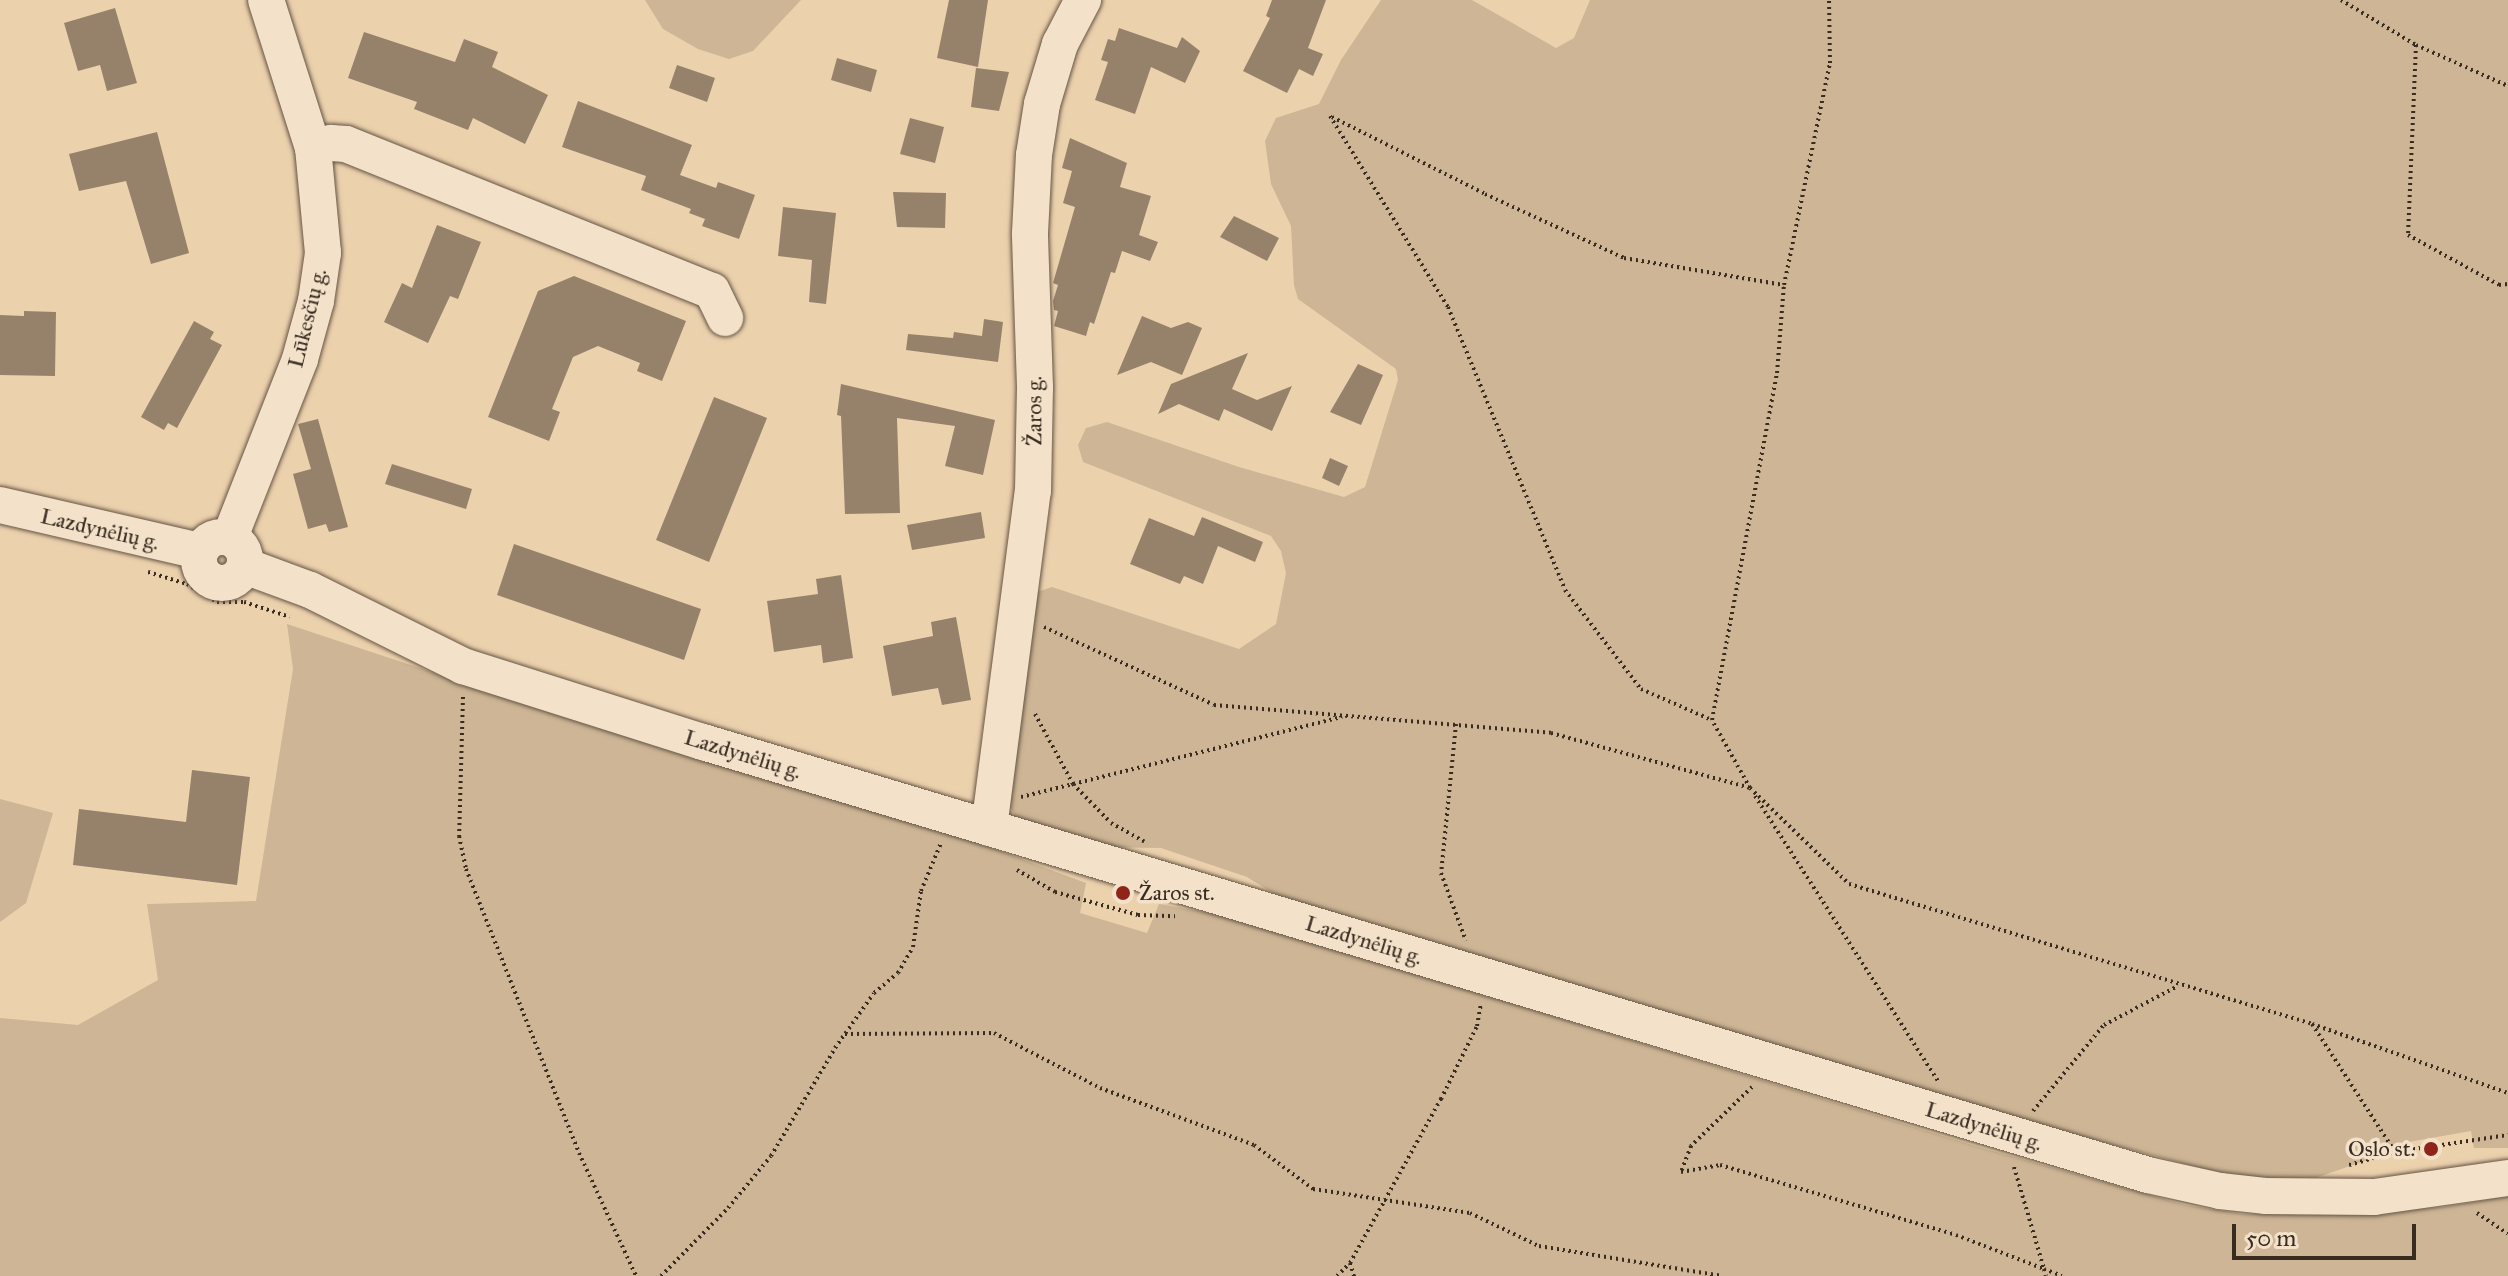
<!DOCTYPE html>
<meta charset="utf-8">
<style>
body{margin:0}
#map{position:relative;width:2508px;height:1276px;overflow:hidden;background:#ecd1ad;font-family:"IM FELL Great Primer",serif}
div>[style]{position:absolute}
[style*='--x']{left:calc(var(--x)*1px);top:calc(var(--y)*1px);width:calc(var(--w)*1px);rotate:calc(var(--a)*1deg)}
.green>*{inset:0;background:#cdb595}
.building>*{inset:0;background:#96826a}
.path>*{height:4px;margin-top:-2px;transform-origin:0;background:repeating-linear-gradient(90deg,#382c21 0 2px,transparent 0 6px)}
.roads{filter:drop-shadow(0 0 2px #655544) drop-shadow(0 0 2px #655544)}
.minor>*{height:36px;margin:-18px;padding:0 18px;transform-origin:18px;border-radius:18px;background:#f3e1ca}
.minor>.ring{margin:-18px;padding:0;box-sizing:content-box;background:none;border:36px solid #f3e1ca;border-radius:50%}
.dots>*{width:22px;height:22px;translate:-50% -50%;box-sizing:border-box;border:4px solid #f3e1ca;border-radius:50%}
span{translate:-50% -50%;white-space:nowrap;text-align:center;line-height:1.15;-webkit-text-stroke:7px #f3e1ca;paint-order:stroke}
.street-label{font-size:22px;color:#382c21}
.poi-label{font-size:22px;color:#382c21}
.left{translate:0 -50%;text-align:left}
.right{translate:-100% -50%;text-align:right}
.scale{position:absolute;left:2232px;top:1224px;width:184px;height:36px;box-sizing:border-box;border:4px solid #382c21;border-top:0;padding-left:10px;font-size:24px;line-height:28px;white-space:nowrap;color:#382c21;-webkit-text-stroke:6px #f3e1ca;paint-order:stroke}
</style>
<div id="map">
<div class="green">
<i style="clip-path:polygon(645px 0,801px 0,753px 51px,729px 59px,698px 49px,663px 29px)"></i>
<i style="clip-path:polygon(1381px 0,1472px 0,1556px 48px,1574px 38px,1590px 0,2508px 0,2508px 1148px,2474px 1148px,2471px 1131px,2397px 1144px,2396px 1150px,2304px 1182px,2242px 1179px,1963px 1105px,1288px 903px,1247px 877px,1161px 848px,1096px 847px,1017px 821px,1010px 806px,1031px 594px,1052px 587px,1239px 649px,1276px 624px,1286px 573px,1281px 551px,1271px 536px,1083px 462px,1078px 445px,1086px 428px,1107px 422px,1239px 467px,1344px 497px,1365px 487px,1398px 380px,1396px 369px,1298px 299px,1294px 285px,1291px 226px,1271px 184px,1265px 141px,1276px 118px,1319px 104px,1341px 60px)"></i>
<i style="clip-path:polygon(287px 624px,453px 679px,914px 819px,1086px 883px,1080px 913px,1147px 933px,1159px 904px,1227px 916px,1982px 1148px,2185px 1205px,2243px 1214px,2330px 1215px,2444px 1207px,2508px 1196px,2508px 1276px,0 1276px,0 1018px,78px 1025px,158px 980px,147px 904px,256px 901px,293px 669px)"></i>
<i style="clip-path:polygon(0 799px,53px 813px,26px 903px,0 922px)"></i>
</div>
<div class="building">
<i style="clip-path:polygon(949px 0,988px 0,978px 67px,937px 58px)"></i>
<i style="clip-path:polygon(1272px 0,1326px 0,1308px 48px,1323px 54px,1313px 76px,1299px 69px,1287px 93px,1243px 71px,1270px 18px,1266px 16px)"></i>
<i style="clip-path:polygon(115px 8px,137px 83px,107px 91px,100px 65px,78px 71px,64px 23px)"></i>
<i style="clip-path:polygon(1119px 28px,1177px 48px,1182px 37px,1200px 51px,1185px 83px,1151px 67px,1135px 114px,1095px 100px,1108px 62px,1101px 60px,1108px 39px,1115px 41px)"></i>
<i style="clip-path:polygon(364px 32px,455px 62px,464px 39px,498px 52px,492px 67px,548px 95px,525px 144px,473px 118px,468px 130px,414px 109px,417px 102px,348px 78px)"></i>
<i style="clip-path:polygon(837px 58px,877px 70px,871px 92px,831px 80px)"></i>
<i style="clip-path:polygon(677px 65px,715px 78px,707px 102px,669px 88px)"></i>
<i style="clip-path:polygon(976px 68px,1009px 72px,999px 111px,971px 107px)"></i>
<i style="clip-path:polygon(578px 101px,692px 145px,680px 175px,716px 188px,718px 182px,755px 195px,739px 239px,702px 226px,705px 219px,689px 213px,691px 209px,641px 190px,646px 176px,562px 147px)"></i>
<i style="clip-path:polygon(910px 118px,944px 127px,935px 163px,900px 154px)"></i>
<i style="clip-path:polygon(157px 132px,189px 253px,151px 264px,126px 181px,79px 191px,69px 154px)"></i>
<i style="clip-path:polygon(1070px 138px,1127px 163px,1120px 187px,1151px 196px,1139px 235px,1158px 242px,1150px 261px,1122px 251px,1115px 273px,1111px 272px,1094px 324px,1090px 322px,1086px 336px,1054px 326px,1058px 311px,1054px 310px,1053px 301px,1058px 285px,1053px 283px,1075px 207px,1063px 203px,1072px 171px,1062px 168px)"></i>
<i style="clip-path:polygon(893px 192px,946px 193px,945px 228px,897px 227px)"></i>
<i style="clip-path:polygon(783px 207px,836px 213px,826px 304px,809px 302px,812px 260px,778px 256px)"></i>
<i style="clip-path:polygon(1234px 216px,1279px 238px,1267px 261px,1220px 237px)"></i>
<i style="clip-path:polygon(437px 225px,481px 242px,458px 299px,450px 296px,428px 343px,384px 322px,402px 283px,412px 288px)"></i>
<i style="clip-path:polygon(574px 276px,686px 321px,662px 381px,637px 371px,640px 363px,598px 346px,573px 357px,552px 409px,560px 412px,549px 441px,488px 417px,538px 291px)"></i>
<i style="clip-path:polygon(24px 311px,56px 312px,55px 376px,0 375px,0 315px,24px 316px)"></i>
<i style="clip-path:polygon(1142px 316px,1171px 328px,1188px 322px,1202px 328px,1182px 375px,1151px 362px,1117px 375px)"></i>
<i style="clip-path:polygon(984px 319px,1003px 322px,998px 362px,906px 350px,908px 334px,953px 338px,954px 332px,982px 336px)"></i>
<i style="clip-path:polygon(194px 321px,214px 332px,210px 339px,222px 345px,177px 428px,168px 423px,164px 430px,141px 417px)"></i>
<i style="clip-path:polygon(1248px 353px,1232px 389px,1257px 400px,1292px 386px,1272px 431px,1224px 409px,1219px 421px,1179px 404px,1158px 414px,1171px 384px)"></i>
<i style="clip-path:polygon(1358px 364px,1383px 375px,1361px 425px,1330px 412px)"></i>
<i style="clip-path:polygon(841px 384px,995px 420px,983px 475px,945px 466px,955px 426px,897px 418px,900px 513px,845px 514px,841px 416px,837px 415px)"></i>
<i style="clip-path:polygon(714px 397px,767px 418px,709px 562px,656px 540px)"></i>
<i style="clip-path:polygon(318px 419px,348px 527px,329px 532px,326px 524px,308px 529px,293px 474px,311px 469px,298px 424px)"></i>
<i style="clip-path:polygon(1330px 458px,1348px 466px,1339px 486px,1322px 478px)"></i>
<i style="clip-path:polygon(392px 464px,472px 489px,466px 509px,385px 484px)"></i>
<i style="clip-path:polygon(981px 512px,985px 538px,912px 550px,907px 525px)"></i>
<i style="clip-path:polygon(1202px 517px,1263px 542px,1255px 562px,1218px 546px,1203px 584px,1184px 576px,1180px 584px,1130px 564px,1149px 518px,1194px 536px)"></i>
<i style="clip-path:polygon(514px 544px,701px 609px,684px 660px,497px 595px)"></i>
<i style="clip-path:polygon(841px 575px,853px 658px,823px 663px,821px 645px,774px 652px,767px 601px,818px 594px,816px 579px)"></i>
<i style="clip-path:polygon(956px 617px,971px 700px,942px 705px,938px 688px,892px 696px,883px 646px,933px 636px,931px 622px)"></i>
<i style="clip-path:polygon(192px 770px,250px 777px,237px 885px,73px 865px,79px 809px,186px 822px)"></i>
</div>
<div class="path">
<i style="--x:2341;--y:0;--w:87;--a:31"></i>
<i style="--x:2416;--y:45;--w:101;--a:24"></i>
<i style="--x:2416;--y:45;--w:190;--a:92.4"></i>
<i style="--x:2408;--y:235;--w:104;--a:28.8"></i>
<i style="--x:2499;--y:285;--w:9;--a:-6"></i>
<i style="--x:1330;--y:116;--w:225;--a:58.3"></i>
<i style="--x:1448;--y:307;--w:306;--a:67.5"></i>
<i style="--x:1565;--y:590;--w:125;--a:52.5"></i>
<i style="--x:1641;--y:689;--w:77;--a:23.6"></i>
<i style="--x:1332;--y:117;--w:171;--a:26.7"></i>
<i style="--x:1485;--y:194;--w:153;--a:24.7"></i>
<i style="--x:1624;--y:258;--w:162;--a:9.6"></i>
<i style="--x:148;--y:572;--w:41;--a:17.1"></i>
<i style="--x:187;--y:584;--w:35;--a:31"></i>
<i style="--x:217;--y:602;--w:27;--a:0"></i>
<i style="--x:244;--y:602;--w:48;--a:18.1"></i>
<i style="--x:1044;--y:627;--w:187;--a:24.6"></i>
<i style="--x:1214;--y:705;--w:338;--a:4.7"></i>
<i style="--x:1551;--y:733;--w:206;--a:15.4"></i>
<i style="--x:1750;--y:788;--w:138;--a:44.1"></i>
<i style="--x:1849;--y:884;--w:484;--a:16.8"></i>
<i style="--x:2312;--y:1024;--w:208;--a:19.4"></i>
<i style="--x:463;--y:697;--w:139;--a:91.6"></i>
<i style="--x:459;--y:836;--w:34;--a:78"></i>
<i style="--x:466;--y:869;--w:306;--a:68.3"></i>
<i style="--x:579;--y:1153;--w:136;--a:65.1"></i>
<i style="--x:1035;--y:714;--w:80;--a:61.5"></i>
<i style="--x:1073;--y:784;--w:54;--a:45.7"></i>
<i style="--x:1111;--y:823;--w:38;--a:29"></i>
<i style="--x:1456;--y:724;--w:150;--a:95.7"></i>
<i style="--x:1441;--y:873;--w:72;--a:69.8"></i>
<i style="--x:1750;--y:788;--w:78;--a:-119.2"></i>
<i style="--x:1712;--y:720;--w:353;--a:-79.4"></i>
<i style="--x:1777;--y:373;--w:88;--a:-85.5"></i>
<i style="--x:1784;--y:285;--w:227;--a:-78.3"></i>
<i style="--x:1830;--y:63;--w:63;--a:-90.9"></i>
<i style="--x:1755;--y:796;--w:339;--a:57.3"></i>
<i style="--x:1021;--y:797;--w:331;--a:-14"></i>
<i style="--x:1017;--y:870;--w:44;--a:30.1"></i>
<i style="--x:1055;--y:892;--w:86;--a:15.5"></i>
<i style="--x:1138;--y:915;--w:37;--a:2"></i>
<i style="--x:2312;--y:1024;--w:153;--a:57"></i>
<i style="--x:845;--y:1034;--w:149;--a:-0.4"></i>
<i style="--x:994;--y:1033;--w:119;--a:27.4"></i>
<i style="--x:1100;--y:1088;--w:164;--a:20.3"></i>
<i style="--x:1254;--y:1145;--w:74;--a:36.7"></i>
<i style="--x:1313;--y:1189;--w:159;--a:8.7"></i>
<i style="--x:1470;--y:1213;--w:76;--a:25.6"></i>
<i style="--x:1539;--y:1246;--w:186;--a:9.3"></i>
<i style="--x:1752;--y:1087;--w:85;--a:136"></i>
<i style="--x:1691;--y:1146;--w:28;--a:111"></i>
<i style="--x:1681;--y:1172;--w:40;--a:-10"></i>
<i style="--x:1720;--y:1165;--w:246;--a:16.5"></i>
<i style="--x:1956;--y:1235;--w:94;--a:21.1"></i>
<i style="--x:2044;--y:1269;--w:7;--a:74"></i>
<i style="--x:2033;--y:1111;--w:112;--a:-50.5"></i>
<i style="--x:2104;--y:1025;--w:84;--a:-27.8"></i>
<i style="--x:2349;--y:1165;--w:48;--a:-15.8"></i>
<i style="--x:2395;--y:1152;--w:114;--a:-8.6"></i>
<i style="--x:2014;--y:1167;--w:106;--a:73.6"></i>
<i style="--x:2044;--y:1269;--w:19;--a:21"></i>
<i style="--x:2477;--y:1213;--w:37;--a:34"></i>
<i style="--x:1350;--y:1263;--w:14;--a:73"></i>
<i style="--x:661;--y:1276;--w:95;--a:-45.4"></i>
<i style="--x:728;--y:1208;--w:67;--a:-50.4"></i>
<i style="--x:771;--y:1156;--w:126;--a:-59.3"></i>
<i style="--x:835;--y:1048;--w:67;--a:-54.7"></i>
<i style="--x:874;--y:993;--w:31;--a:-40"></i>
<i style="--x:898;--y:973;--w:30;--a:-60"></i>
<i style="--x:913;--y:947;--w:57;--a:-81.9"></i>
<i style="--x:921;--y:891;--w:52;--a:-67.4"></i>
<i style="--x:1337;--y:1276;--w:18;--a:-45"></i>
<i style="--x:1350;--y:1263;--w:188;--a:-61"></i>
<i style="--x:1441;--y:1099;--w:81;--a:-63.7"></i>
<i style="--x:1477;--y:1026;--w:22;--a:-80"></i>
</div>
<div class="roads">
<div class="minor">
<i style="--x:313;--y:148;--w:19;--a:-16"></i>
<i style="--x:331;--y:143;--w:15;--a:4"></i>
<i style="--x:346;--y:144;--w:394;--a:21.9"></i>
<i style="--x:712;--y:291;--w:30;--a:64"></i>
<i style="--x:0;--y:505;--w:205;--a:13"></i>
<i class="ring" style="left:199px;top:537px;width:10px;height:10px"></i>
<i style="--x:230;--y:537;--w:191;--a:-68.5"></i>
<i style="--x:300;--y:359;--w:60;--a:-74.6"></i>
<i style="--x:316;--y:301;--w:49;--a:-81.7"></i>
<i style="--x:323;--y:253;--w:105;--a:-95.4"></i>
<i style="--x:313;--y:148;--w:155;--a:-107.6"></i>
<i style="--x:245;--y:566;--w:69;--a:20.3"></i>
<i style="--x:310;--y:590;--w:171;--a:26.4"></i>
<i style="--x:463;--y:666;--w:252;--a:17.6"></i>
<i style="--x:703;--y:742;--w:1508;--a:16.68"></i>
<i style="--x:2148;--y:1175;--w:74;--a:12.5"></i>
<i style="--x:2220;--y:1191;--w:45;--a:6.3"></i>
<i style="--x:2265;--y:1196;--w:109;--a:0.5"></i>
<i style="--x:2374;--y:1197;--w:135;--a:-8.1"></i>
<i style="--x:989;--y:828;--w:340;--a:-82.6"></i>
<i style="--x:1033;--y:491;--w:104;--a:-88.9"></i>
<i style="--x:1035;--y:387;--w:154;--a:-91.9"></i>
<i style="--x:1030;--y:233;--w:78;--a:-87.1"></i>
<i style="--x:1034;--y:155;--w:52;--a:-81.1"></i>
<i style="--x:1042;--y:104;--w:63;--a:-73.3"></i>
<i style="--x:1060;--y:44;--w:50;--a:-62.4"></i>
</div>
</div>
<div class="dots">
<i style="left:1123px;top:893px;background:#8f2418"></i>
<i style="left:2431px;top:1149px;background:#8f2418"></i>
</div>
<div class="street-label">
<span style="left:307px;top:318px;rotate:-76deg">Lūkesčių g.</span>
<span style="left:1034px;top:411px;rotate:-90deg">Žaros g.</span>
<span style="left:100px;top:529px;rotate:13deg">Lazdynėlių g.</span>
<span style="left:743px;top:754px;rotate:17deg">Lazdynėlių g.</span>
<span style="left:1364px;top:940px;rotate:17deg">Lazdynėlių g.</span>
<span style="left:1984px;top:1126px;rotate:17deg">Lazdynėlių g.</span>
</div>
<div class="poi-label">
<span class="left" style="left:1139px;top:893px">Žaros st.</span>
<span class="right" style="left:2415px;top:1149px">Oslo st.</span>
</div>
<div class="scale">50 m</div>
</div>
